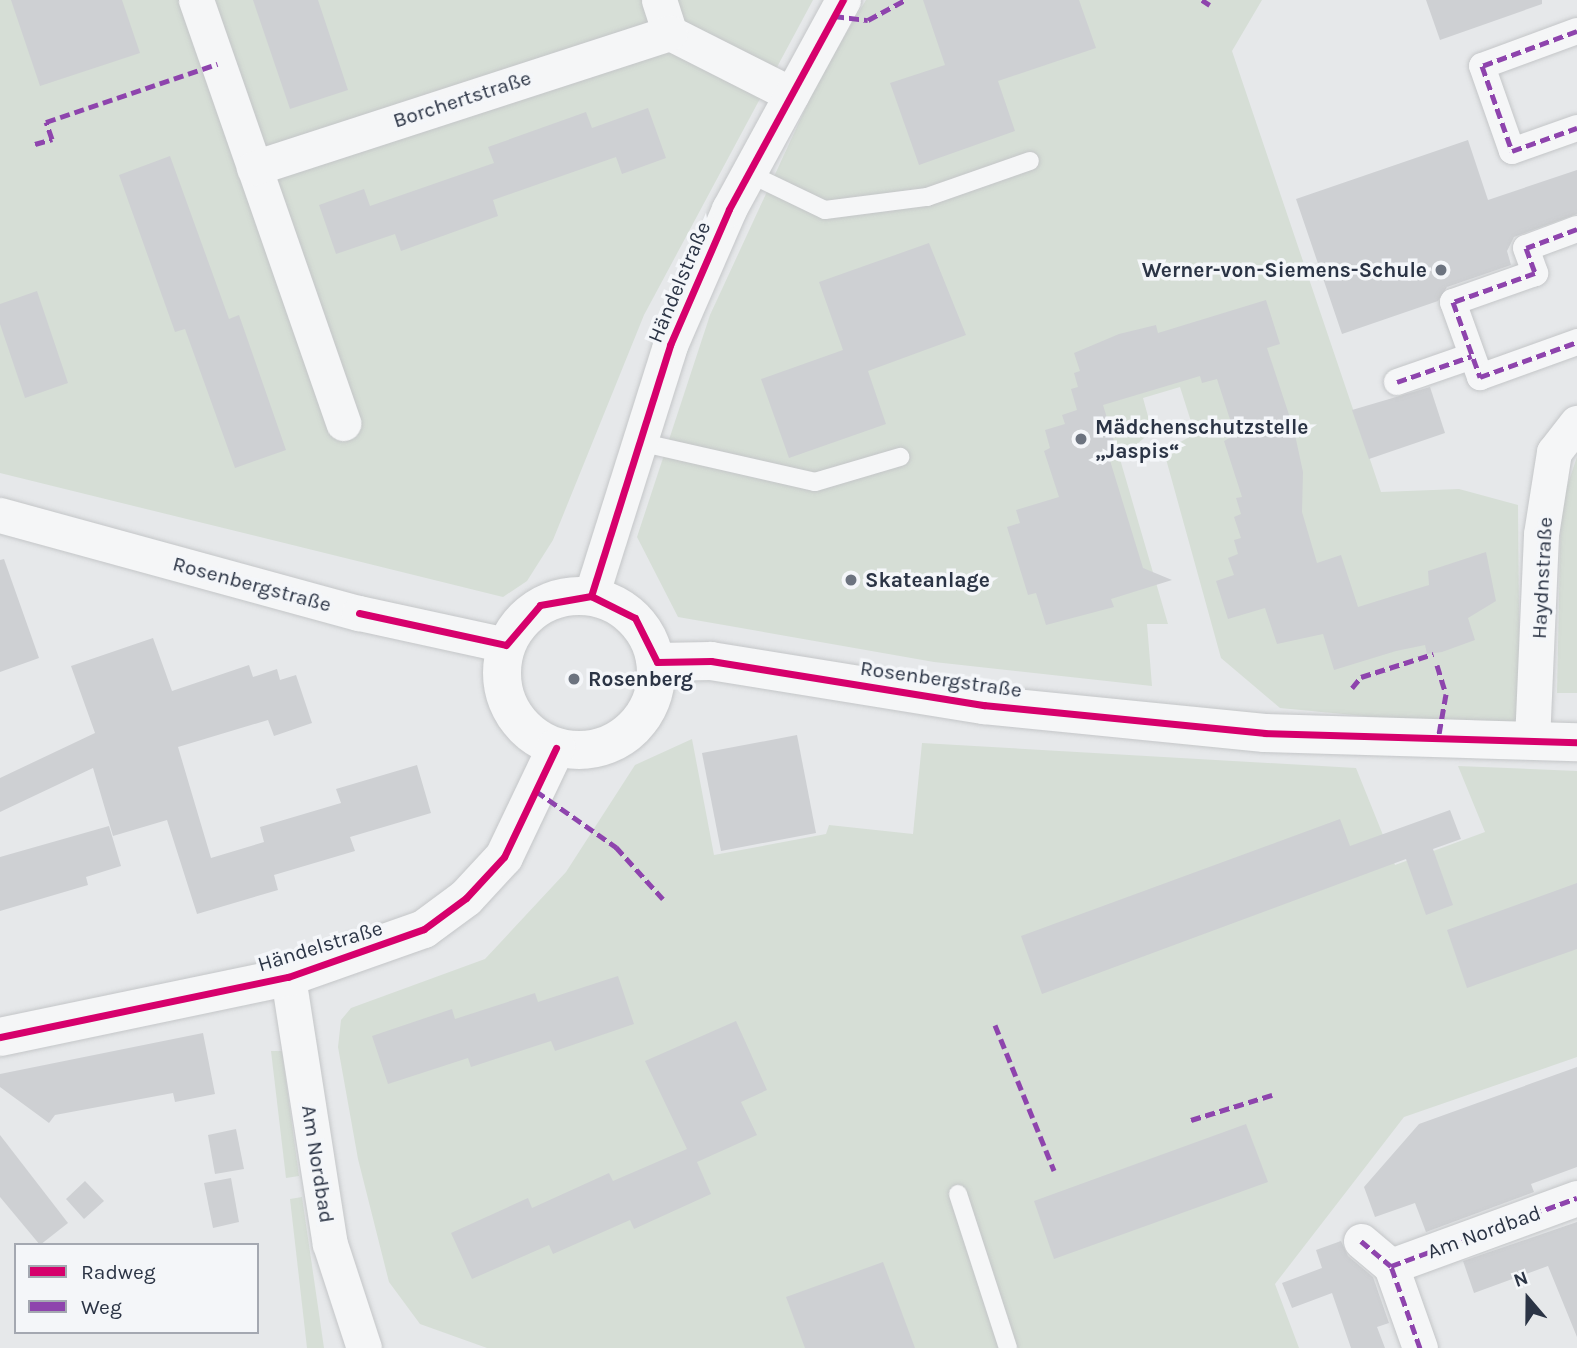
<!DOCTYPE html>
<meta charset="utf-8">
<style>
body{margin:0}
#map{position:relative;width:1577px;height:1348px;overflow:hidden;background:#e6e8ea;font-family:Karla,sans-serif}
div>[style]{position:absolute}
[style*='--x']{left:calc(var(--x)*1px);top:calc(var(--y)*1px);width:calc(var(--w)*1px);rotate:calc(var(--a)*1deg)}
.green>*{inset:0;background:#d6ded6}
.building>*{inset:0;background:#ced0d3}
.roads{filter:drop-shadow(0 0 2px #c4c6c8) drop-shadow(0 0 2px #c4c6c8)}
.service>*{height:18px;margin:-9px;padding:0 9px;transform-origin:9px;border-radius:9px;background:#f5f6f7}
.pedestrian>*{height:26px;margin:-13px;padding:0 13px;transform-origin:13px;border-radius:13px;background:#f5f6f7}
.minor>*{height:35px;margin:-17.5px;padding:0 17.5px;transform-origin:17.5px;border-radius:17.5px;background:#f5f6f7}
.tertiary>*{height:38px;margin:-19px;padding:0 19px;transform-origin:19px;border-radius:19px;background:#f5f6f7}
.tertiary>.ring{margin:-19px;padding:0;box-sizing:content-box;background:none;border:38px solid #f5f6f7;border-radius:50%}
.quiet>*{height:5px;margin-top:-2.5px;transform-origin:0;background:repeating-linear-gradient(90deg,#8e44ad 0 10px,transparent 0 15px)}
.cycleway>*{height:7px;margin:-3.5px;padding:0 3.5px;transform-origin:3.5px;border-radius:3.5px;background:#d6006c}
.dots>*{width:19px;height:19px;translate:-50% -50%;box-sizing:border-box;border:4px solid #f4f6f9;border-radius:50%}
span{translate:-50% -50%;white-space:nowrap;text-align:center;line-height:1.15;-webkit-text-stroke:7px #f4f6f9;paint-order:stroke}
.street-label{font-size:21px;color:#2b3445}
.poi-label{font-size:21px;color:#2b3445;font-weight:700}
.right{translate:-100% -50%;text-align:right}
.left{translate:0 -50%;text-align:left}
.legend{position:absolute;left:14px;top:1243px;width:245px;height:91px;box-sizing:border-box;background:#f4f6f9;border:2px solid #a4a8b1;margin:0;padding:9px 12px;list-style:none;font-size:21px;color:#2b3445}
.legend li{display:flex;align-items:center;gap:14px;height:35px}
.legend b{width:35px;border:2px solid #a4a8b1}
.north{position:absolute;left:1493px;top:1264px;width:70px;height:70px;-webkit-text-stroke:5px #f4f6f9;paint-order:stroke;rotate:340deg;font-size:19px;font-weight:700;line-height:28px;text-align:center;color:#2b3445}
.north::after{content:'';display:block;margin:auto;width:24px;height:32px;background:#2b3445;clip-path:polygon(50% 0,100% 100%,50% 72%,0 100%)}
</style>
<div id="map">
<div class="green">
<i style="clip-path:polygon(0 0,813px 0,644px 315px,553px 540px,527px 581px,503px 597px,0 473px)"></i>
<i style="clip-path:polygon(866px 0,1262px 0,1232px 51px,1381px 492px,1459px 489px,1518px 505px,1520px 731px,1280px 708px,1221px 658px,1166px 459px,1171px 447px,1195px 434px,1180px 387px,1143px 398px,1152px 431px,1120px 459px,1168px 624px,1147px 624px,1152px 686px,934px 662px,678px 617px,637px 537px,710px 315px,819px 79px)"></i>
<i style="clip-path:polygon(1577px 457px,1577px 693px,1557px 693px,1561px 504px)"></i>
<i style="clip-path:polygon(692px 739px,714px 855px,826px 834px,829px 825px,913px 834px,922px 743px,1356px 768px,1395px 865px,1485px 832px,1458px 766px,1577px 771px,1577px 1057px,1404px 1117px,1275px 1284px,1299px 1348px,487px 1348px,420px 1324px,389px 1282px,358px 1159px,338px 1047px,341px 1020px,351px 1008px,485px 959px,566px 872px,635px 765px)"></i>
<i style="clip-path:polygon(271px 1051px,282px 1051px,299px 1176px,286px 1178px)"></i>
<i style="clip-path:polygon(302px 1197px,324px 1348px,307px 1348px,290px 1199px)"></i>
</div>
<div class="building">
<i style="clip-path:polygon(11px 0,122px 0,140px 53px,40px 86px)"></i>
<i style="clip-path:polygon(253px 0,318px 0,348px 90px,290px 109px)"></i>
<i style="clip-path:polygon(923px 0,1079px 0,1096px 48px,998px 81px,1015px 131px,919px 165px,890px 83px,945px 65px)"></i>
<i style="clip-path:polygon(1426px 0,1542px 0,1542px 4px,1440px 40px)"></i>
<i style="clip-path:polygon(648px 108px,666px 158px,622px 174px,616px 157px,493px 200px,498px 216px,401px 251px,395px 234px,336px 254px,319px 205px,364px 189px,370px 206px,494px 163px,488px 147px,586px 112px,592px 128px)"></i>
<i style="clip-path:polygon(1468px 140px,1488px 200px,1577px 170px,1577px 214px,1514px 237px,1507px 251px,1511px 265px,1447px 287px,1438px 301px,1342px 334px,1296px 199px)"></i>
<i style="clip-path:polygon(170px 156px,229px 319px,239px 315px,286px 450px,235px 468px,185px 329px,175px 332px,119px 175px)"></i>
<i style="clip-path:polygon(929px 243px,966px 335px,868px 371px,886px 424px,789px 458px,761px 379px,843px 350px,819px 282px)"></i>
<i style="clip-path:polygon(37px 291px,68px 383px,25px 398px,0 324px,0 304px)"></i>
<i style="clip-path:polygon(1266px 300px,1280px 344px,1267px 348px,1294px 430px,1303px 472px,1302px 512px,1317px 563px,1341px 555px,1358px 607px,1429px 585px,1428px 571px,1486px 552px,1496px 601px,1468px 618px,1475px 640px,1442px 652px,1427px 654px,1425px 645px,1396px 651px,1334px 670px,1323px 634px,1277px 644px,1265px 608px,1228px 619px,1216px 581px,1234px 575px,1228px 558px,1238px 554px,1234px 540px,1241px 538px,1234px 517px,1241px 514px,1236px 498px,1242px 497px,1224px 441px,1235px 435px,1217px 379px,1202px 383px,1200px 376px,1103px 405px,1117px 451px,1108px 454px,1143px 568px,1172px 580px,1111px 599px,1114px 607px,1046px 625px,1036px 593px,1028px 595px,1007px 527px,1020px 523px,1016px 510px,1059px 497px,1044px 451px,1050px 448px,1045px 430px,1065px 424px,1062px 415px,1077px 410px,1071px 389px,1078px 387px,1074px 373px,1080px 371px,1074px 353px,1119px 334px,1156px 325px,1158px 333px)"></i>
<i style="clip-path:polygon(1430px 387px,1445px 433px,1369px 459px,1352px 410px)"></i>
<i style="clip-path:polygon(4px 559px,39px 658px,0 672px,0 560px)"></i>
<i style="clip-path:polygon(153px 638px,172px 691px,249px 665px,253px 677px,277px 669px,280px 680px,296px 675px,312px 723px,274px 736px,268px 720px,178px 747px,211px 858px,264px 842px,260px 827px,341px 803px,336px 789px,417px 765px,431px 813px,350px 837px,355px 851px,274px 875px,278px 890px,197px 914px,167px 820px,113px 836px,93px 768px,0 812px,0 778px,95px 733px,71px 666px)"></i>
<i style="clip-path:polygon(797px 735px,816px 833px,721px 851px,702px 753px)"></i>
<i style="clip-path:polygon(1450px 810px,1461px 839px,1433px 849px,1453px 905px,1426px 915px,1406px 859px,1042px 994px,1021px 936px,1340px 819px,1350px 846px)"></i>
<i style="clip-path:polygon(109px 826px,121px 866px,86px 877px,88px 885px,0 911px,0 857px)"></i>
<i style="clip-path:polygon(1577px 883px,1577px 949px,1467px 988px,1447px 930px)"></i>
<i style="clip-path:polygon(618px 976px,634px 1024px,555px 1051px,551px 1041px,471px 1067px,468px 1058px,388px 1084px,372px 1036px,452px 1009px,455px 1019px,535px 993px,538px 1002px)"></i>
<i style="clip-path:polygon(736px 1021px,767px 1090px,741px 1102px,757px 1135px,697px 1162px,711px 1194px,634px 1229px,630px 1220px,553px 1254px,549px 1245px,472px 1279px,451px 1233px,528px 1198px,532px 1208px,609px 1173px,613px 1181px,687px 1149px,645px 1061px)"></i>
<i style="clip-path:polygon(203px 1033px,215px 1094px,175px 1102px,173px 1093px,55px 1115px,49px 1123px,0 1087px,0 1074px)"></i>
<i style="clip-path:polygon(1577px 1067px,1577px 1167px,1531px 1184px,1534px 1192px,1426px 1232px,1415px 1203px,1375px 1217px,1364px 1187px,1419px 1124px)"></i>
<i style="clip-path:polygon(1246px 1124px,1268px 1182px,1054px 1259px,1034px 1201px)"></i>
<i style="clip-path:polygon(236px 1129px,244px 1169px,215px 1174px,208px 1135px)"></i>
<i style="clip-path:polygon(0 1135px,68px 1223px,40px 1245px,0 1197px)"></i>
<i style="clip-path:polygon(231px 1178px,239px 1222px,213px 1228px,204px 1183px)"></i>
<i style="clip-path:polygon(85px 1181px,104px 1201px,84px 1219px,66px 1199px)"></i>
<i style="clip-path:polygon(1577px 1222px,1577px 1337px,1548px 1266px,1474px 1293px,1463px 1261px)"></i>
<i style="clip-path:polygon(1341px 1241px,1348px 1256px,1373px 1277px,1389px 1323px,1377px 1327px,1385px 1348px,1351px 1348px,1332px 1293px,1292px 1308px,1282px 1283px,1322px 1268px,1316px 1250px)"></i>
<i style="clip-path:polygon(883px 1262px,915px 1348px,805px 1348px,786px 1297px)"></i>
</div>
<div class="roads">
<div class="service">
<i style="--x:748;--y:173;--w:85;--a:25.7"></i>
<i style="--x:825;--y:210;--w:103;--a:-7.3"></i>
<i style="--x:927;--y:197;--w:109;--a:-19.3"></i>
<i style="--x:639;--y:442;--w:180;--a:12.8"></i>
<i style="--x:815;--y:482;--w:89;--a:-16.4"></i>
<i style="--x:958;--y:1194;--w:162;--a:72"></i>
</div>
<div class="pedestrian">
<i style="--x:1577;--y:31;--w:101;--a:159.8"></i>
<i style="--x:1482;--y:66;--w:90;--a:70.6"></i>
<i style="--x:1512;--y:151;--w:69;--a:-19.5"></i>
<i style="--x:1577;--y:229;--w:54;--a:159.6"></i>
<i style="--x:1526;--y:248;--w:27;--a:70"></i>
<i style="--x:1535;--y:273;--w:87;--a:160.5"></i>
<i style="--x:1453;--y:302;--w:80;--a:70.2"></i>
<i style="--x:1480;--y:377;--w:103;--a:-19.8"></i>
<i style="--x:1397;--y:382;--w:79;--a:-19.1"></i>
</div>
<div class="minor">
<i style="--x:196;--y:0;--w:448;--a:70.8"></i>
<i style="--x:659;--y:0;--w:35;--a:72"></i>
<i style="--x:670;--y:33;--w:136;--a:26.8"></i>
<i style="--x:254;--y:168;--w:437;--a:-18"></i>
<i style="--x:0;--y:515;--w:372;--a:15.3"></i>
<i style="--x:359;--y:613;--w:150;--a:12.3"></i>
<i style="--x:591;--y:596;--w:263;--a:-72.5"></i>
<i style="--x:670;--y:345;--w:148;--a:-66.5"></i>
<i style="--x:729;--y:209;--w:238;--a:-61.4"></i>
<i style="--x:1532;--y:741;--w:207;--a:-87.5"></i>
<i style="--x:1541;--y:534;--w:83;--a:-81"></i>
<i style="--x:1554;--y:452;--w:37;--a:-52"></i>
<i style="--x:288;--y:977;--w:270;--a:81.1"></i>
<i style="--x:330;--y:1244;--w:109;--a:71.9"></i>
<i style="--x:1361;--y:1241;--w:39;--a:40"></i>
<i style="--x:1420;--y:1348;--w:87;--a:-109.5"></i>
<i style="--x:1391;--y:1266;--w:198;--a:-20.1"></i>
</div>
<div class="tertiary">
<i class="ring" style="left:502px;top:596px;width:116px;height:116px"></i>
<i style="--x:657;--y:662;--w:54;--a:-1.1"></i>
<i style="--x:711;--y:661;--w:277;--a:9.2"></i>
<i style="--x:984;--y:705;--w:282;--a:5.7"></i>
<i style="--x:1265;--y:733;--w:312;--a:1.7"></i>
<i style="--x:0;--y:1037;--w:294;--a:-11.8"></i>
<i style="--x:288;--y:977;--w:144;--a:-19.4"></i>
<i style="--x:424;--y:929;--w:52;--a:-36.4"></i>
<i style="--x:466;--y:898;--w:56;--a:-47.2"></i>
<i style="--x:504;--y:857;--w:121;--a:-64.5"></i>
</div>
</div>
<div class="quiet">
<i style="--x:1202;--y:0;--w:9;--a:32"></i>
<i style="--x:834;--y:16;--w:34;--a:7"></i>
<i style="--x:868;--y:20;--w:42;--a:-28.4"></i>
<i style="--x:1577;--y:31;--w:101;--a:159.8"></i>
<i style="--x:1482;--y:66;--w:90;--a:70.6"></i>
<i style="--x:1512;--y:151;--w:69;--a:-19.5"></i>
<i style="--x:35;--y:144;--w:18;--a:-16"></i>
<i style="--x:52;--y:139;--w:18;--a:-109"></i>
<i style="--x:46;--y:122;--w:181;--a:-18.7"></i>
<i style="--x:1577;--y:229;--w:54;--a:159.6"></i>
<i style="--x:1526;--y:248;--w:27;--a:70"></i>
<i style="--x:1535;--y:273;--w:87;--a:160.5"></i>
<i style="--x:1453;--y:302;--w:80;--a:70.2"></i>
<i style="--x:1480;--y:377;--w:103;--a:-19.8"></i>
<i style="--x:1397;--y:382;--w:79;--a:-19.1"></i>
<i style="--x:1437;--y:665;--w:30;--a:73"></i>
<i style="--x:1446;--y:694;--w:47;--a:99.9"></i>
<i style="--x:1352;--y:688;--w:14;--a:-51"></i>
<i style="--x:1361;--y:677;--w:76;--a:-17.7"></i>
<i style="--x:536;--y:791;--w:98;--a:35"></i>
<i style="--x:616;--y:847;--w:70;--a:47.9"></i>
<i style="--x:995;--y:1025;--w:157;--a:67.9"></i>
<i style="--x:1191;--y:1120;--w:85;--a:-17.2"></i>
<i style="--x:1361;--y:1241;--w:39;--a:40"></i>
<i style="--x:1420;--y:1348;--w:87;--a:-109.5"></i>
<i style="--x:1391;--y:1266;--w:198;--a:-20.1"></i>
</div>
<div class="cycleway">
<i style="--x:591;--y:596;--w:263;--a:-72.5"></i>
<i style="--x:670;--y:345;--w:148;--a:-66.5"></i>
<i style="--x:729;--y:209;--w:238;--a:-61.4"></i>
<i style="--x:359;--y:613;--w:150;--a:12.3"></i>
<i style="--x:506;--y:645;--w:52;--a:-49.6"></i>
<i style="--x:540;--y:605;--w:52;--a:-10"></i>
<i style="--x:591;--y:596;--w:49;--a:26.6"></i>
<i style="--x:635;--y:618;--w:49;--a:63.4"></i>
<i style="--x:657;--y:662;--w:54;--a:-1.1"></i>
<i style="--x:711;--y:661;--w:277;--a:9.2"></i>
<i style="--x:984;--y:705;--w:282;--a:5.7"></i>
<i style="--x:1265;--y:733;--w:312;--a:1.7"></i>
<i style="--x:0;--y:1037;--w:294;--a:-11.8"></i>
<i style="--x:288;--y:977;--w:144;--a:-19.4"></i>
<i style="--x:424;--y:929;--w:52;--a:-36.4"></i>
<i style="--x:466;--y:898;--w:56;--a:-47.2"></i>
<i style="--x:504;--y:857;--w:121;--a:-64.5"></i>
</div>
<div class="dots">
<i style="left:1441px;top:270px;background:#6c737f"></i>
<i style="left:1081px;top:439px;background:#6c737f"></i>
<i style="left:851px;top:580px;background:#6c737f"></i>
<i style="left:574px;top:679px;background:#6c737f"></i>
</div>
<div class="street-label">
<span style="left:462px;top:99px;rotate:-18deg">Borchertstraße</span>
<span style="left:679px;top:282px;rotate:-67deg">Händelstraße</span>
<span style="left:1542px;top:578px;rotate:-87deg">Haydnstraße</span>
<span style="left:252px;top:584px;rotate:15deg">Rosenbergstraße</span>
<span style="left:941px;top:679px;rotate:8deg">Rosenbergstraße</span>
<span style="left:320px;top:946px;rotate:-17deg">Händelstraße</span>
<span style="left:318px;top:1164px;rotate:81deg">Am Nordbad</span>
<span style="left:1484px;top:1232px;rotate:-20deg">Am Nordbad</span>
</div>
<div class="poi-label">
<span class="right" style="left:1427px;top:270px">Werner-von-Siemens-Schule</span>
<span class="left" style="left:1095px;top:439px">Mädchenschutzstelle<br>„Jaspis“</span>
<span class="left" style="left:865px;top:580px">Skateanlage</span>
<span class="left" style="left:588px;top:679px">Rosenberg</span>
</div>
<ul class="legend">
<li><b style="height:9px;background:#d6006c"></b>Radweg</li>
<li><b style="height:9px;background:#8e44ad"></b>Weg</li>
</ul>
<div class="north">N</div>
</div>
